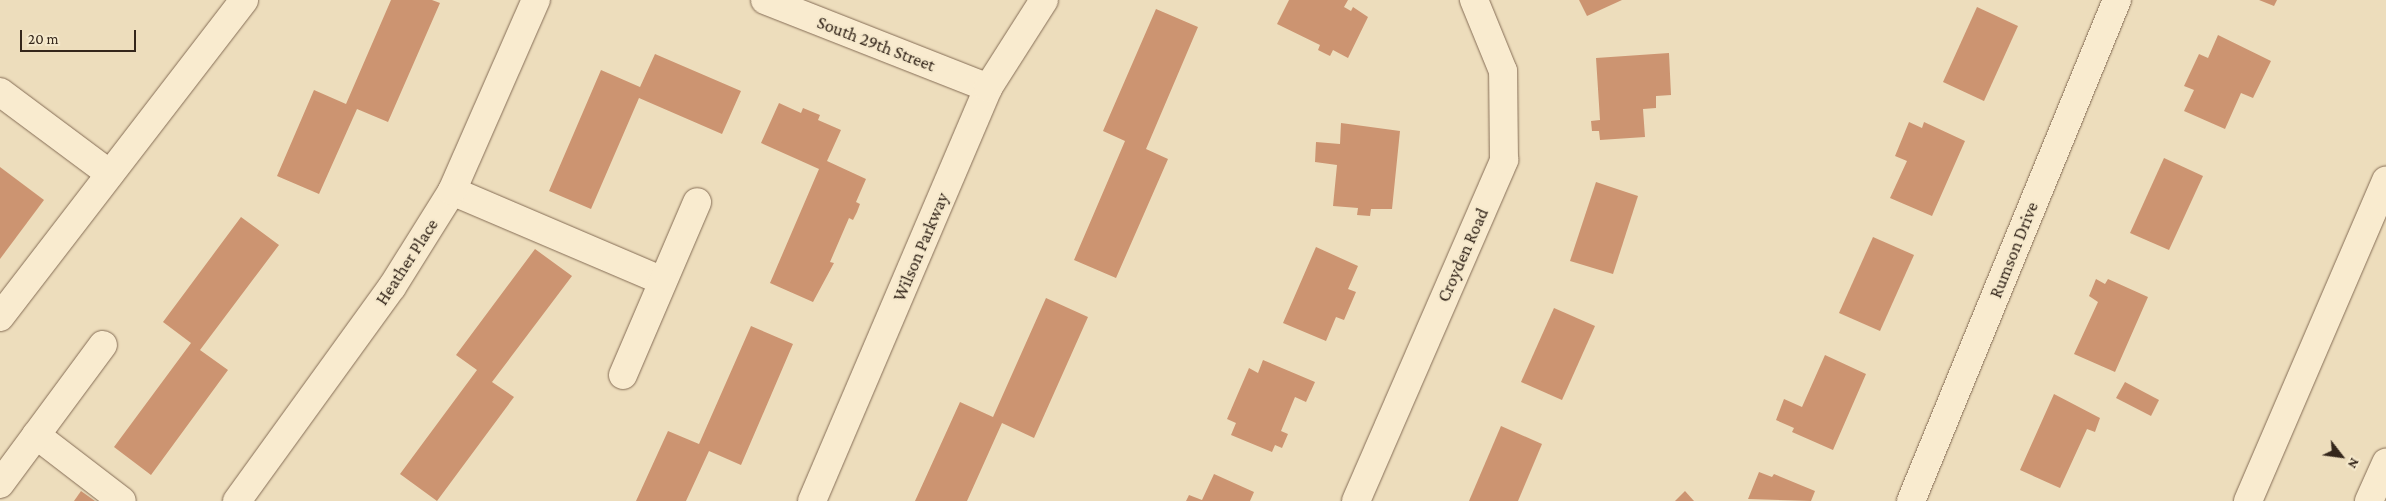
<!DOCTYPE html>
<style>
body{margin:0}
#map{position:relative;width:2386px;height:501px;overflow:hidden;background:#edddbc;font-family:"Crimson Pro",serif}
div>[style]{position:absolute}
[style*='--x']{left:calc(var(--x)*1px);top:calc(var(--y)*1px);width:calc(var(--w)*1px);rotate:calc(var(--a)*1deg)}
.building>*{inset:0;background:#cc9471}
.roads{filter:drop-shadow(0 0 1px #856d56) drop-shadow(0 0 1px #856d56)}
.minor>*{height:28px;margin:-14px;padding:0 14px;transform-origin:14px;border-radius:14px;background:#f9ebcf}
span{translate:-50% -50%;white-space:nowrap;text-align:center;line-height:1.15;-webkit-text-stroke:4px #f5e8cb;paint-order:stroke}
.street-label{font-size:18px;color:#34261b}
.north{position:absolute;left:2316px;top:431px;width:50px;height:50px;-webkit-text-stroke:4px #f5e8cb;paint-order:stroke;rotate:120deg;font-size:14px;font-weight:700;line-height:20px;text-align:center;color:#34261b}
.north::after{content:'';display:block;margin:auto;width:18px;height:22px;background:#34261b;clip-path:polygon(50% 0,100% 100%,50% 72%,0 100%)}
.scale{position:absolute;left:20px;top:30px;width:116px;height:22px;box-sizing:border-box;border:2px solid #34261b;border-top:0;padding-left:6px;font-size:15px;line-height:18px;white-space:nowrap;color:#34261b;-webkit-text-stroke:4px #f5e8cb;paint-order:stroke}
</style>
<div id="map">
<div class="building">
<i style="clip-path:polygon(391px 0,432px 0,440px 3px,388px 122px,357px 109px,319px 194px,277px 176px,314px 90px,346px 104px)"></i>
<i style="clip-path:polygon(1289px 0,1348px 0,1344px 7px,1351px 11px,1353px 7px,1368px 17px,1348px 58px,1333px 50px,1330px 56px,1318px 50px,1320px 45px,1277px 24px)"></i>
<i style="clip-path:polygon(1579px 0,1622px 0,1587px 16px)"></i>
<i style="clip-path:polygon(2259px 0,2277px 0,2274px 6px)"></i>
<i style="clip-path:polygon(1977px 7px,2018px 26px,1984px 101px,1943px 82px)"></i>
<i style="clip-path:polygon(1156px 9px,1198px 27px,1146px 149px,1168px 159px,1116px 278px,1074px 260px,1125px 141px,1103px 131px)"></i>
<i style="clip-path:polygon(2218px 35px,2271px 61px,2253px 98px,2241px 93px,2225px 129px,2184px 111px,2194px 90px,2184px 86px,2199px 54px,2208px 58px)"></i>
<i style="clip-path:polygon(1669px 53px,1671px 95px,1656px 96px,1656px 108px,1643px 109px,1645px 137px,1600px 140px,1599px 131px,1592px 131px,1591px 121px,1600px 120px,1596px 58px)"></i>
<i style="clip-path:polygon(655px 54px,741px 91px,722px 134px,639px 98px,591px 209px,549px 191px,601px 70px,640px 87px)"></i>
<i style="clip-path:polygon(779px 103px,801px 113px,803px 108px,820px 115px,818px 120px,841px 130px,827px 161px,866px 179px,856px 202px,860px 204px,857px 212px,853px 220px,849px 218px,830px 262px,834px 263px,813px 302px,770px 283px,819px 169px,761px 143px)"></i>
<i style="clip-path:polygon(1909px 122px,1922px 128px,1924px 122px,1965px 141px,1932px 216px,1890px 198px,1907px 161px,1895px 156px)"></i>
<i style="clip-path:polygon(1341px 123px,1400px 131px,1392px 209px,1371px 209px,1370px 216px,1357px 215px,1358px 208px,1333px 206px,1337px 165px,1315px 162px,1316px 142px,1340px 144px)"></i>
<i style="clip-path:polygon(2164px 158px,2203px 176px,2169px 250px,2130px 233px)"></i>
<i style="clip-path:polygon(0 167px,44px 200px,0 259px)"></i>
<i style="clip-path:polygon(1596px 182px,1638px 196px,1613px 274px,1570px 261px)"></i>
<i style="clip-path:polygon(241px 217px,279px 245px,200px 350px,228px 370px,151px 475px,114px 447px,191px 343px,163px 322px)"></i>
<i style="clip-path:polygon(1873px 237px,1914px 255px,1880px 331px,1839px 313px)"></i>
<i style="clip-path:polygon(1316px 247px,1358px 266px,1348px 289px,1356px 292px,1344px 320px,1336px 317px,1326px 341px,1283px 323px)"></i>
<i style="clip-path:polygon(535px 249px,572px 276px,492px 382px,514px 397px,437px 501px,400px 474px,477px 370px,456px 355px)"></i>
<i style="clip-path:polygon(2096px 279px,2105px 284px,2108px 279px,2148px 297px,2115px 372px,2074px 354px,2098px 302px,2089px 296px)"></i>
<i style="clip-path:polygon(1046px 298px,1088px 317px,1034px 438px,1002px 423px,967px 501px,915px 501px,960px 402px,993px 417px)"></i>
<i style="clip-path:polygon(1554px 308px,1595px 326px,1562px 400px,1521px 382px)"></i>
<i style="clip-path:polygon(751px 326px,793px 344px,741px 465px,709px 451px,686px 501px,636px 501px,668px 431px,699px 444px)"></i>
<i style="clip-path:polygon(1825px 355px,1866px 374px,1833px 450px,1792px 432px,1794px 428px,1776px 420px,1784px 399px,1802px 407px)"></i>
<i style="clip-path:polygon(1263px 360px,1315px 382px,1306px 402px,1295px 397px,1281px 431px,1288px 434px,1282px 448px,1275px 445px,1272px 452px,1231px 435px,1236px 423px,1227px 419px,1249px 368px,1258px 373px)"></i>
<i style="clip-path:polygon(2125px 382px,2159px 400px,2151px 416px,2116px 398px)"></i>
<i style="clip-path:polygon(2054px 394px,2100px 418px,2095px 432px,2087px 429px,2060px 488px,2020px 470px)"></i>
<i style="clip-path:polygon(1501px 426px,1542px 444px,1518px 501px,1469px 501px)"></i>
<i style="clip-path:polygon(1759px 472px,1772px 477px,1774px 474px,1815px 491px,1811px 501px,1748px 499px)"></i>
<i style="clip-path:polygon(1214px 474px,1254px 492px,1250px 501px,1186px 501px,1189px 495px,1202px 500px)"></i>
<i style="clip-path:polygon(81px 491px,95px 501px,74px 501px)"></i>
<i style="clip-path:polygon(1685px 491px,1694px 501px,1675px 501px)"></i>
</div>
<div class="roads">
<div class="minor">
<i style="--x:765;--y:0;--w:240;--a:21.5"></i>
<i style="--x:0;--y:92;--w:137;--a:36.7"></i>
<i style="--x:452;--y:191;--w:229;--a:23.1"></i>
<i style="--x:0;--y:317;--w:400;--a:-52.4"></i>
<i style="--x:623;--y:375;--w:188;--a:-66.8"></i>
<i style="--x:36;--y:435;--w:108;--a:37.5"></i>
<i style="--x:0;--y:484;--w:173;--a:-53.5"></i>
<i style="--x:237;--y:501;--w:264;--a:-54.1"></i>
<i style="--x:392;--y:287;--w:113;--a:-58"></i>
<i style="--x:452;--y:191;--w:209;--a:-66.3"></i>
<i style="--x:812;--y:501;--w:449;--a:-66.9"></i>
<i style="--x:988;--y:88;--w:104;--a:-57.5"></i>
<i style="--x:1356;--y:501;--w:372;--a:-66.5"></i>
<i style="--x:1504;--y:160;--w:89;--a:-90.6"></i>
<i style="--x:1503;--y:71;--w:77;--a:-112.2"></i>
<i style="--x:1911;--y:501;--w:542;--a:-67.65"></i>
<i style="--x:2248;--y:501;--w:349;--a:-66.7"></i>
<i style="--x:2369;--y:501;--w:42;--a:-65.9"></i>
</div>
</div>
<div class="street-label">
<span style="left:876px;top:44px;rotate:21deg">South 29th Street</span>
<span style="left:921px;top:247px;rotate:-67deg">Wilson Parkway</span>
<span style="left:2014px;top:250px;rotate:-68deg">Rumson Drive</span>
<span style="left:1463px;top:255px;rotate:-66deg">Croyden Road</span>
<span style="left:407px;top:262px;rotate:-57deg">Heather Place</span>
</div>
<div class="north">N</div>
<div class="scale">20 m</div>
</div>
